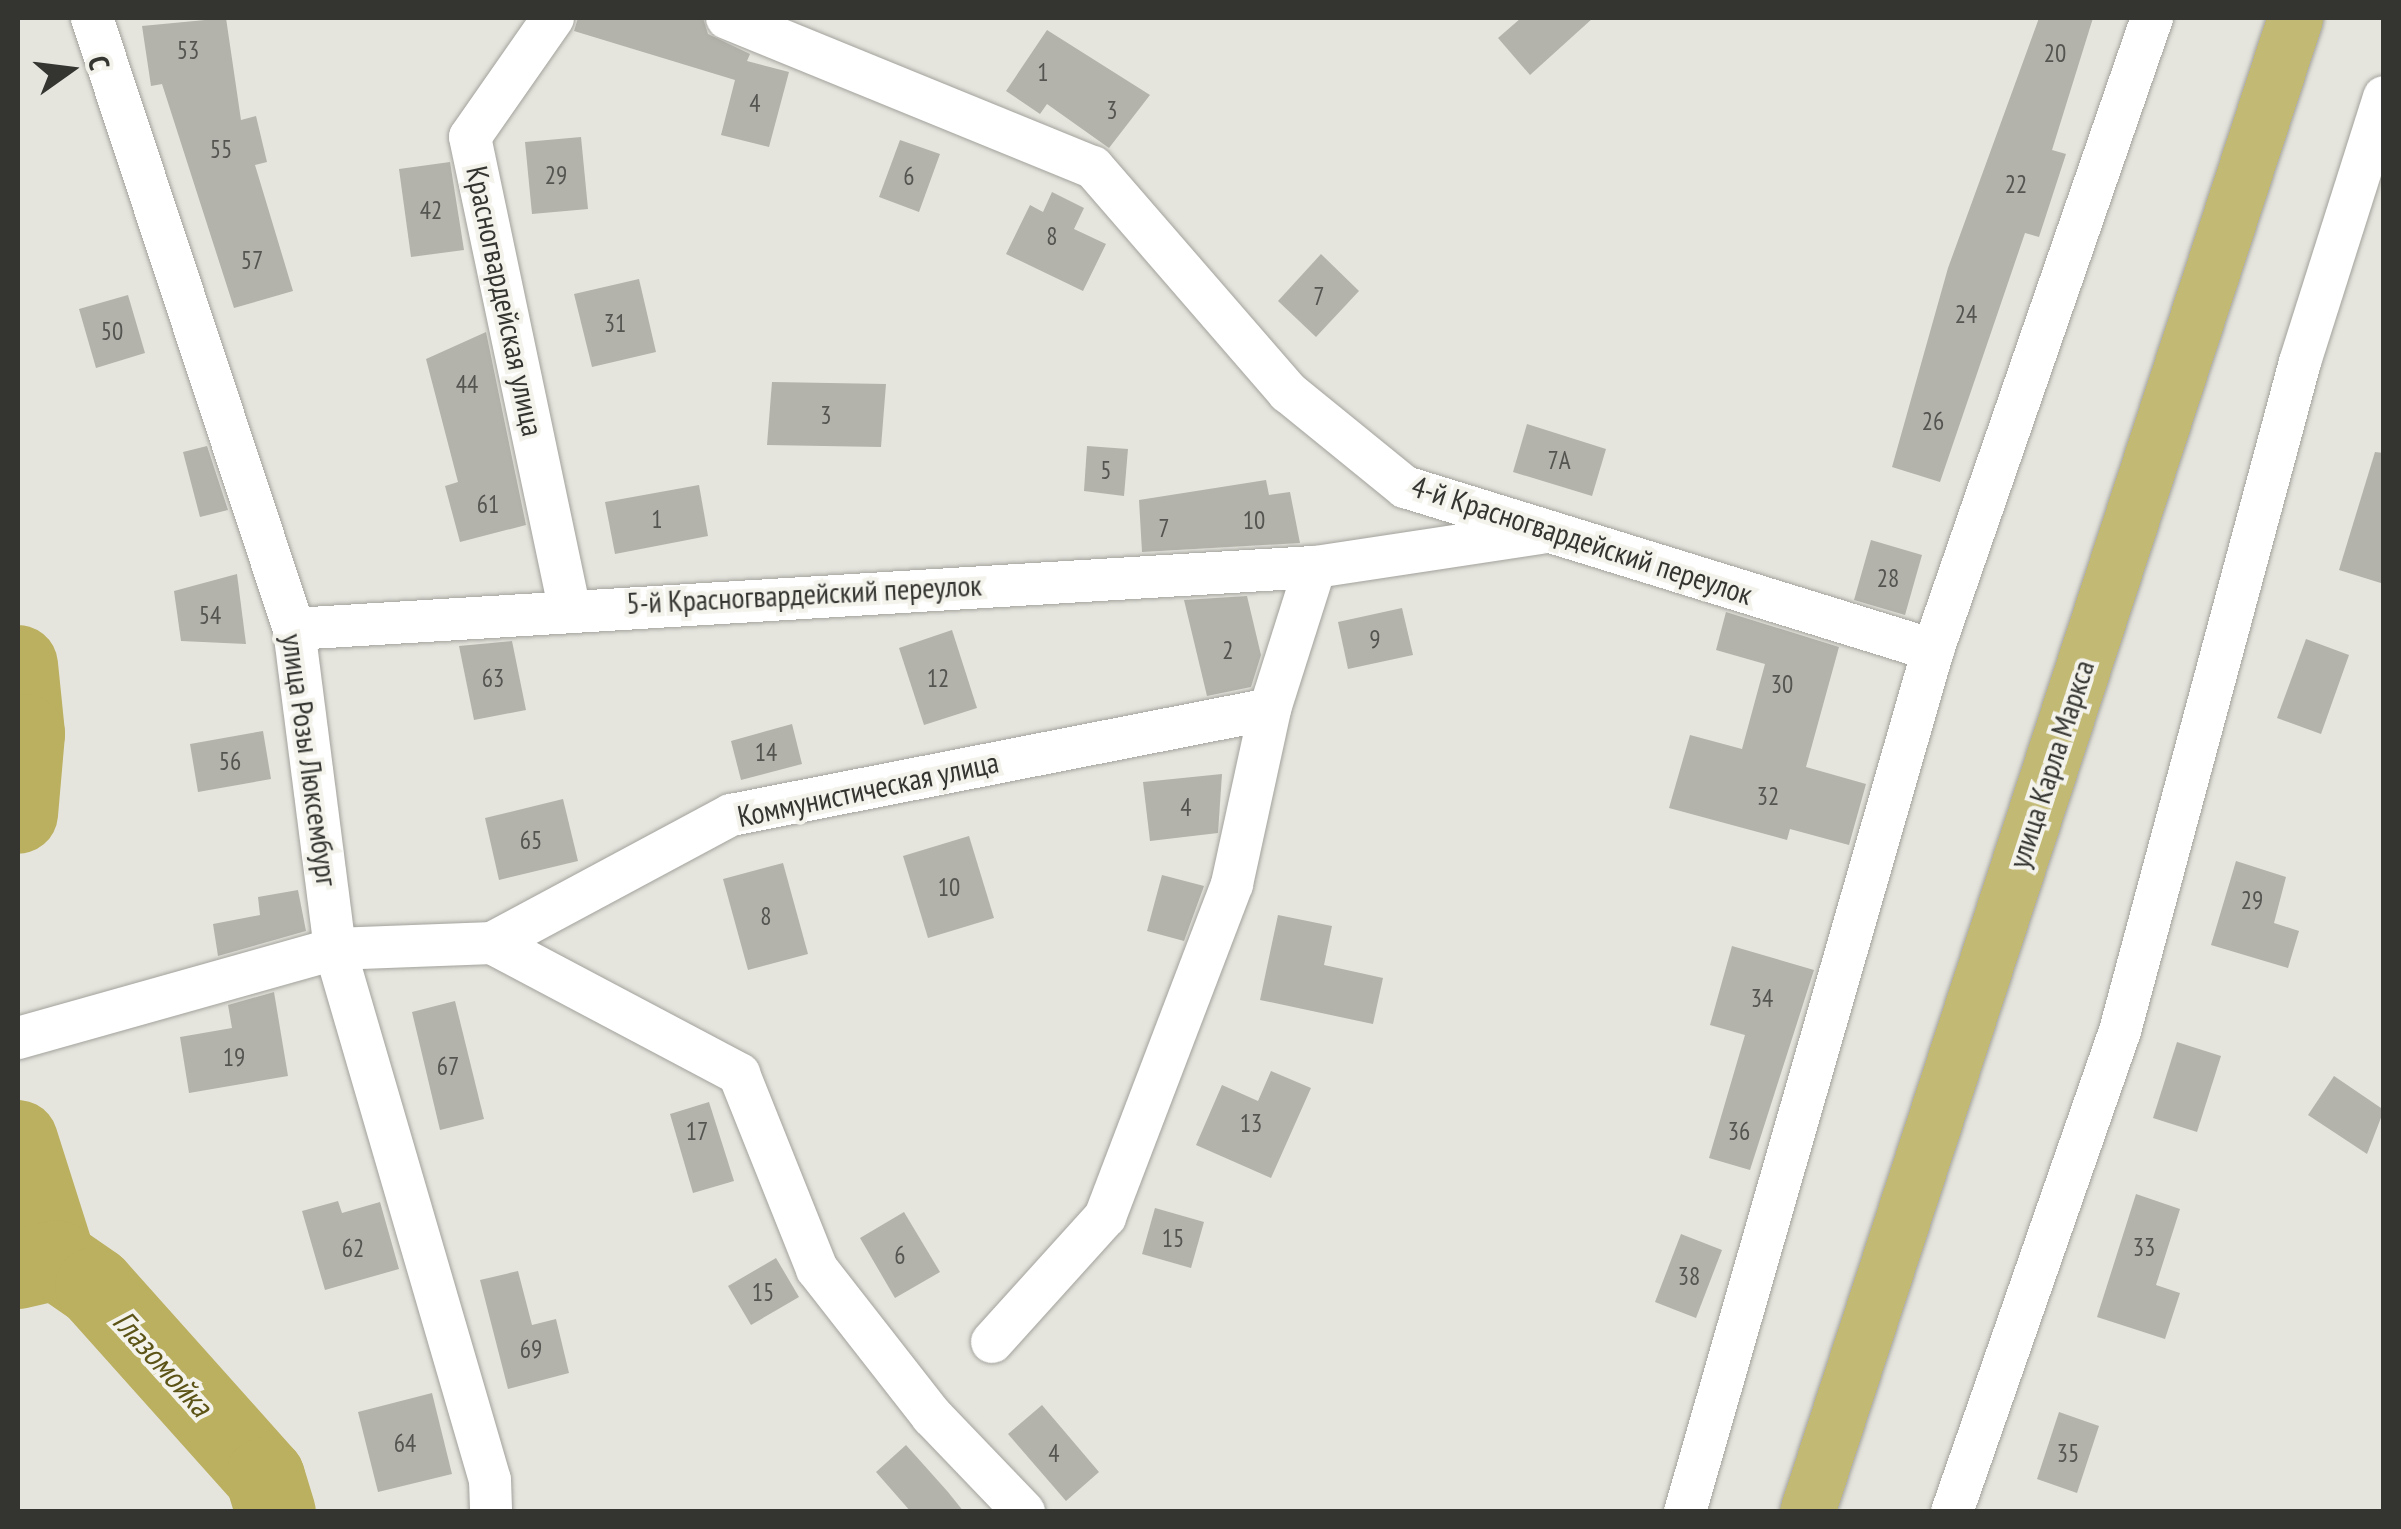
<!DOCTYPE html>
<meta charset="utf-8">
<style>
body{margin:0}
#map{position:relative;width:2401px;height:1529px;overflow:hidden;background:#e5e5de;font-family:"PT Sans Narrow",sans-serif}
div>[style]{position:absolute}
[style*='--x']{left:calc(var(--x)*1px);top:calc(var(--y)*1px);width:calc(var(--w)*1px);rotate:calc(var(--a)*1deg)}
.river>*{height:80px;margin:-40px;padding:0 40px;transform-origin:40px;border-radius:40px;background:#bbaf60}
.building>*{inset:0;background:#b3b2ab}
.roads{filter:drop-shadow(0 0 2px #a3a29c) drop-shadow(0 0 2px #a3a29c)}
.minor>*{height:42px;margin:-21px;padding:0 21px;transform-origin:21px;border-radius:21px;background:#fff}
.major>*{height:55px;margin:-27.5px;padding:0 27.5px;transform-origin:27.5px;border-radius:27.5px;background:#c2b975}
span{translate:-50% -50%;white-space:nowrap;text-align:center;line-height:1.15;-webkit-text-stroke:8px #f3f2eb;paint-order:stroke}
.number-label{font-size:25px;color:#545450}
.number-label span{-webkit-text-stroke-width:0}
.street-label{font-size:30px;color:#343431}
.water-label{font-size:32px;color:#5c5317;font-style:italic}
.frame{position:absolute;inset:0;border:20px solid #343431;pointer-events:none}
.north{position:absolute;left:20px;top:20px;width:100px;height:100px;-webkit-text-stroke:8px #f3f2eb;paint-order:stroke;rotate:76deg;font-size:28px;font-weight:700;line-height:40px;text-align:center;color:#343431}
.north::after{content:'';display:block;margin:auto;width:35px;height:45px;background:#343431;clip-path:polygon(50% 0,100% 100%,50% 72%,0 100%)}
</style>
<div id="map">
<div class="river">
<i style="--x:18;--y:665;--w:69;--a:84.2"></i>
<i style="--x:25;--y:734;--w:80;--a:95"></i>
<i style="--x:18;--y:1140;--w:126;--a:72.4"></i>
<i style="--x:18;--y:1269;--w:39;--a:-13"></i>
<i style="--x:56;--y:1260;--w:47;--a:34.7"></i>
<i style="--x:95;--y:1287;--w:255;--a:48.2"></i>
<i style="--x:265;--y:1477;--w:37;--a:73"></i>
</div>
<div class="building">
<i style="clip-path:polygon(226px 18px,241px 120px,256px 116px,267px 162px,255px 165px,293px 291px,234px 308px,162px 84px,151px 86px,142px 26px)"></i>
<i style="clip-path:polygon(578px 18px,703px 18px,708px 34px,750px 54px,747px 61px,789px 72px,769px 147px,721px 135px,735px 80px,574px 31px)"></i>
<i style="clip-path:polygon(1521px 18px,1593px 18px,1530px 75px,1498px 38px)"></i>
<i style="clip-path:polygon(2039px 18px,2093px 18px,2052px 150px,2066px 154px,2039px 237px,2025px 233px,1940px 482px,1892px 467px,1948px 268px)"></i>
<i style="clip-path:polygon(1047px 30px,1150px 95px,1109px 148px,1047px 104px,1040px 114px,1006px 91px)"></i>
<i style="clip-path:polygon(581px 137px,588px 209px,532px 214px,525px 142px)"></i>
<i style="clip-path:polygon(900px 140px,940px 154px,919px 212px,879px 197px)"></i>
<i style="clip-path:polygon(450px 162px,464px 250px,411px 257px,399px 169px)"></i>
<i style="clip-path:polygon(1052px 192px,1084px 208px,1074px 229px,1106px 244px,1083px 291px,1006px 254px,1030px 205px,1043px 212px)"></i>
<i style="clip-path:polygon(1321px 254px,1359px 291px,1316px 337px,1278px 301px)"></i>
<i style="clip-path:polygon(639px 279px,656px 352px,592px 367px,574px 294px)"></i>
<i style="clip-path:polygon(128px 295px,145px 353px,96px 368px,79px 309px)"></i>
<i style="clip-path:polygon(486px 332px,526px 525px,460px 542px,445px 486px,458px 482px,426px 359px)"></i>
<i style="clip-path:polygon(772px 382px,886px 384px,881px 447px,767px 445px)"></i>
<i style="clip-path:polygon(1527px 424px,1606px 449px,1592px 496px,1513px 472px)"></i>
<i style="clip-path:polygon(207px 446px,228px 510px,200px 517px,183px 452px)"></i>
<i style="clip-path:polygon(1087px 446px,1128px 449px,1124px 496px,1084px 491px)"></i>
<i style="clip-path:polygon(2375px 452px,2384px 453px,2384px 584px,2339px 570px)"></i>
<i style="clip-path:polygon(1266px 480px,1269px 495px,1290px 492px,1300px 543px,1142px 552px,1139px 500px)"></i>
<i style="clip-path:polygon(699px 485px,708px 536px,615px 554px,605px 502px)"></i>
<i style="clip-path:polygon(1871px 540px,1922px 555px,1905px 615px,1854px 600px)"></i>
<i style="clip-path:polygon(237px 574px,246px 644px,181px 641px,174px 591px)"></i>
<i style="clip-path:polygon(1247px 596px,1261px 655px,1251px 687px,1207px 696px,1184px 600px)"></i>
<i style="clip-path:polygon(1402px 608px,1413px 655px,1348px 669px,1338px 622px)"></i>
<i style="clip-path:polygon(1726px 612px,1839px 647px,1806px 767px,1866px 784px,1849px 845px,1790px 829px,1787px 840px,1669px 808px,1690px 735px,1742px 749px,1765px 664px,1716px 650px)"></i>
<i style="clip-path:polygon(952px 630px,977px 708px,924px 725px,899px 648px)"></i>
<i style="clip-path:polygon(2306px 639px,2349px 655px,2321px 734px,2277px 718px)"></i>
<i style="clip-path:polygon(512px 641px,526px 710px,474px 720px,459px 646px)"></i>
<i style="clip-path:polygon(792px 724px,802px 764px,741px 780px,731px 741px)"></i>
<i style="clip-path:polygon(263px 731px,271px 779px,198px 792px,190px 744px)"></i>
<i style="clip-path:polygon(1222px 774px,1218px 833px,1150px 841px,1143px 782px)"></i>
<i style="clip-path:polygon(563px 799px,578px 861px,499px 880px,485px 818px)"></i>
<i style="clip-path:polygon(969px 836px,994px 918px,928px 938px,903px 856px)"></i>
<i style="clip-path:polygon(2236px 861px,2286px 877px,2274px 923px,2299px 931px,2288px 968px,2211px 945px)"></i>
<i style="clip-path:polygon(783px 863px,808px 954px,748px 970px,723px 879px)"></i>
<i style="clip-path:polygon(1162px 875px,1204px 886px,1184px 941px,1147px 931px)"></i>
<i style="clip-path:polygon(298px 890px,306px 931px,218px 956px,213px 924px,260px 915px,258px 897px)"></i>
<i style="clip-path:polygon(1278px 915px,1332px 926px,1324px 965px,1383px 978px,1373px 1024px,1260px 1000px)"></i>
<i style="clip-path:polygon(1732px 946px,1814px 970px,1750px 1170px,1709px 1158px,1745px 1035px,1710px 1025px)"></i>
<i style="clip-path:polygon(274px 992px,288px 1076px,189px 1093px,180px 1037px,232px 1028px,228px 1005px)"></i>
<i style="clip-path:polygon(455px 1001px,484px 1119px,440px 1130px,412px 1012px)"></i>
<i style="clip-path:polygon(2177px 1042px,2221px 1056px,2197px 1132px,2153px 1118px)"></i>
<i style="clip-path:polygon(1271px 1071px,1311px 1088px,1271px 1178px,1196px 1145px,1222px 1085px,1258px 1101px)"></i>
<i style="clip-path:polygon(2334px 1076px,2384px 1110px,2367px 1154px,2308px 1115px)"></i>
<i style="clip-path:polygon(709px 1102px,734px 1181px,693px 1193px,670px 1114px)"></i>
<i style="clip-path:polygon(2136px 1194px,2180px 1209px,2156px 1285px,2180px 1293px,2165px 1339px,2097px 1317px)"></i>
<i style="clip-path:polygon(338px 1201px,342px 1213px,380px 1202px,399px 1269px,325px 1290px,302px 1211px)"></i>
<i style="clip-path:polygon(1155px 1208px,1204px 1222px,1191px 1268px,1142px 1254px)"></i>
<i style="clip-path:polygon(904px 1212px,940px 1272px,895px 1298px,860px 1238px)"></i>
<i style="clip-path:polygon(1681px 1234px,1722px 1250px,1696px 1318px,1655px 1302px)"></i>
<i style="clip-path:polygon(776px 1258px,799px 1297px,751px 1325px,728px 1286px)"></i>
<i style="clip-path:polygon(518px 1271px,532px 1325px,556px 1319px,569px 1373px,508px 1389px,480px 1280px)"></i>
<i style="clip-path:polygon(432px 1393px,452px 1474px,378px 1492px,358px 1412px)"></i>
<i style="clip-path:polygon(1042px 1405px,1099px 1472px,1066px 1501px,1008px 1434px)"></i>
<i style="clip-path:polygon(2059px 1412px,2099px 1426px,2077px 1493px,2037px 1479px)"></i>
<i style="clip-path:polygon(906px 1445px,948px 1492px,964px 1512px,911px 1512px,876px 1472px)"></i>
</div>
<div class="roads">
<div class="minor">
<i style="--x:92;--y:18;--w:644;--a:71.71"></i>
<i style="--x:294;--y:629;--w:323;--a:82.7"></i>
<i style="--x:335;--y:949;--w:553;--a:73.73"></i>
<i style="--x:490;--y:1480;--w:32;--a:88"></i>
<i style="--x:553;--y:18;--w:145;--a:124.9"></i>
<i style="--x:470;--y:137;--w:480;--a:78.1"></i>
<i style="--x:727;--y:18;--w:395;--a:22.2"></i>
<i style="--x:1093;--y:167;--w:298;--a:49.1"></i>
<i style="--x:1288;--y:392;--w:151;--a:39.1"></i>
<i style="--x:1405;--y:487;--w:553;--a:17.16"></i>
<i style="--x:294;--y:629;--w:1023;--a:-3.48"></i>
<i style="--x:1315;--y:567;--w:227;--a:-8.6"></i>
<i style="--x:492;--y:943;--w:271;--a:-28.2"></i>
<i style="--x:731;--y:815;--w:549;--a:-11.13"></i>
<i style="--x:18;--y:1038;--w:329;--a:-15.7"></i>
<i style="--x:335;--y:949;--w:157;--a:-2.2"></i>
<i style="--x:492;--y:943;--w:280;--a:27.9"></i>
<i style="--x:739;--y:1074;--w:210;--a:68.2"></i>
<i style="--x:817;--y:1269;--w:187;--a:52"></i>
<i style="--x:932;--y:1416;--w:133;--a:46.2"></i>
<i style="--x:992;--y:1342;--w:169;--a:-47.9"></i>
<i style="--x:1105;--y:1217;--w:356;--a:-69.1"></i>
<i style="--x:1232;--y:884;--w:179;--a:-77.7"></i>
<i style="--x:1270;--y:709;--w:149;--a:-72.4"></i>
<i style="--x:1685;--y:1512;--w:897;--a:-73.95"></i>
<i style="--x:1933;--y:650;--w:669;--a:-70.89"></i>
<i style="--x:1952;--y:1512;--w:509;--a:-70.75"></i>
<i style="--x:2120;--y:1031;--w:693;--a:-74.94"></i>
<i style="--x:2300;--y:362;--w:278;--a:-72.4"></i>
</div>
<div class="major">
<i style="--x:1807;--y:1512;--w:1572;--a:-71.91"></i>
</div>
</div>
<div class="number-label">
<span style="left:188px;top:50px">53</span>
<span style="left:2055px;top:53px">20</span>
<span style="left:1043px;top:72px">1</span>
<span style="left:755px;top:103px">4</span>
<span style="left:1112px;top:110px">3</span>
<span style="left:221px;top:149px">55</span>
<span style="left:556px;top:175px">29</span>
<span style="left:909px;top:176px">6</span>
<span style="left:2016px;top:184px">22</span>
<span style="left:431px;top:210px">42</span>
<span style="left:1052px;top:236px">8</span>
<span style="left:252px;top:260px">57</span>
<span style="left:1319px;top:296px">7</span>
<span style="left:1966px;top:314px">24</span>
<span style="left:615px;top:323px">31</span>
<span style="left:112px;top:331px">50</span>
<span style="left:467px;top:384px">44</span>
<span style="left:826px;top:415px">3</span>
<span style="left:1933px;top:421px">26</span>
<span style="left:1559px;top:460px">7А</span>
<span style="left:1106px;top:470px">5</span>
<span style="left:488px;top:504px">61</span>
<span style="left:657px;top:519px">1</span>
<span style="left:1254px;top:520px">10</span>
<span style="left:1164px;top:528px">7</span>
<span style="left:1888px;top:578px">28</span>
<span style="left:210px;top:615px">54</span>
<span style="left:1375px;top:639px">9</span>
<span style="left:1228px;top:650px">2</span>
<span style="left:493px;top:678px">63</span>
<span style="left:938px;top:678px">12</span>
<span style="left:1782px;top:684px">30</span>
<span style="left:766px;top:752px">14</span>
<span style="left:230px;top:761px">56</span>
<span style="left:1768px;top:796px">32</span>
<span style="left:1186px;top:807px">4</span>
<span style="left:531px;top:840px">65</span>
<span style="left:949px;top:887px">10</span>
<span style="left:2252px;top:900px">29</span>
<span style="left:766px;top:916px">8</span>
<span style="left:1762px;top:998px">34</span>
<span style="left:234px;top:1057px">19</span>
<span style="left:448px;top:1066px">67</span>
<span style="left:1251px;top:1123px">13</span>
<span style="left:697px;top:1131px">17</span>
<span style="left:1739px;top:1131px">36</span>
<span style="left:1173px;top:1238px">15</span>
<span style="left:2144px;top:1247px">33</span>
<span style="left:353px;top:1248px">62</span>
<span style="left:900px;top:1255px">6</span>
<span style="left:1689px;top:1276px">38</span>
<span style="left:763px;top:1292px">15</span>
<span style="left:531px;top:1349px">69</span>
<span style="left:405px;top:1443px">64</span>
<span style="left:1054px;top:1453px">4</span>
<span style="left:2068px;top:1453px">35</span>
</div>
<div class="street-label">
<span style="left:505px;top:301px;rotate:78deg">Красногвардейская улица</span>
<span style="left:1582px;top:540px;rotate:18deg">4-й Красногвардейский переулок</span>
<span style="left:804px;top:594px;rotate:-3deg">5-й Красногвардейский переулок</span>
<span style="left:310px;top:760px;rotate:82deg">улица Розы Люксембург</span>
<span style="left:2051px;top:764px;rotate:-72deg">улица Карла Маркса</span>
<span style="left:868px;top:789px;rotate:-12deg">Коммунистическая улица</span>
</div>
<div class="water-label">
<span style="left:163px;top:1363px;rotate:48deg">Глазомойка</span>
</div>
<div class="frame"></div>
<div class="north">С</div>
</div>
